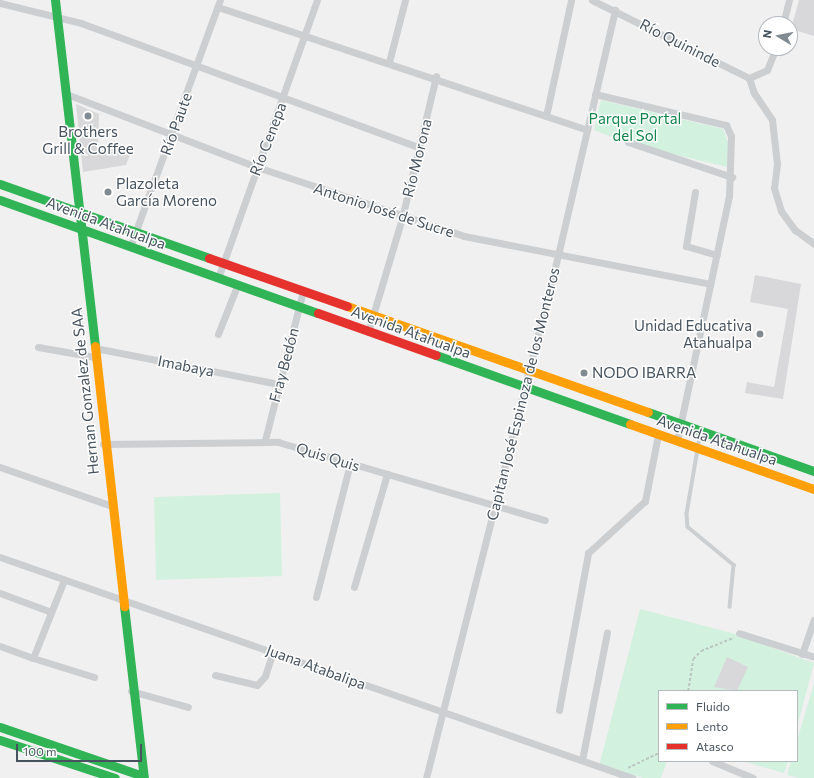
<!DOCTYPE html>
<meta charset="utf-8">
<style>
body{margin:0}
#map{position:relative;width:814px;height:778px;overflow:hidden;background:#f1f0f0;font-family:Commissioner,sans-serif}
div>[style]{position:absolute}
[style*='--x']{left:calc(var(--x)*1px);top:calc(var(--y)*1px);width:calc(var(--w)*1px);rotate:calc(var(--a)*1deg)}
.green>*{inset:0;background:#d3f1df}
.building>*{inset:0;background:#d8d8da}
.path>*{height:1.5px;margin-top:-0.75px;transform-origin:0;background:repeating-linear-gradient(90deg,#b9c6c1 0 3px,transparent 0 5px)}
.lane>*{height:3.5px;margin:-1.75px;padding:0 1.75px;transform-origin:1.75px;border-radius:1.75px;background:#cccfd1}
.street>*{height:7px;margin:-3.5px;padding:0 3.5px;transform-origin:3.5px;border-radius:3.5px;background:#cccfd1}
.fast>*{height:9px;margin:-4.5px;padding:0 4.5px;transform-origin:4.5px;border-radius:4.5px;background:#30b455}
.slow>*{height:9px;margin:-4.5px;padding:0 4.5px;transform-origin:4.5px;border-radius:4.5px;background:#ff9f0a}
.jam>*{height:9px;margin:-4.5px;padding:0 4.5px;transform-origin:4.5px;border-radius:4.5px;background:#e5322d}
.dots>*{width:11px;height:11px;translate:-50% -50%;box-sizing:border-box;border:2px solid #fff;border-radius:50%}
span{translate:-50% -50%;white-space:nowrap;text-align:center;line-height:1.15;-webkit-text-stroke:3px #fff;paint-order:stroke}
.street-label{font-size:15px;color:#46535e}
.park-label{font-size:15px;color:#11854b}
.poi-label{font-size:15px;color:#46535e}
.left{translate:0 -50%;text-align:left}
.right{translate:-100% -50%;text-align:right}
.legend{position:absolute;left:658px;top:690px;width:140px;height:72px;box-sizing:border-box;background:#fff;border:1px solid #b5babf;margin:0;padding:5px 7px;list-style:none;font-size:12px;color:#46535e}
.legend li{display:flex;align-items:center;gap:8px;height:20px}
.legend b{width:20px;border:1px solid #b5babf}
.north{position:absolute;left:758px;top:16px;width:40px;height:40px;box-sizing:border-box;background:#fff;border:1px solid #b5babf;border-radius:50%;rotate:280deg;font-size:11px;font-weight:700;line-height:16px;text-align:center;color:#46535e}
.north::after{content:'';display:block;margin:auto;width:14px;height:18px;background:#828a91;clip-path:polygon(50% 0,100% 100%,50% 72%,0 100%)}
.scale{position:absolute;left:16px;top:744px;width:126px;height:18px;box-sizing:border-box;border:2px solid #46535e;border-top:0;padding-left:5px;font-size:12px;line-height:14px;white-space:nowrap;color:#46535e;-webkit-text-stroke:3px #fff;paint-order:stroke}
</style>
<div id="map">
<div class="green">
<i style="clip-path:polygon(601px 100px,723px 129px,729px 144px,728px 167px,629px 144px,594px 130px)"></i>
<i style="clip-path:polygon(280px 493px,282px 576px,156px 580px,154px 497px)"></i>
<i style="clip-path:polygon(640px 609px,732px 633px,814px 663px,797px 727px,797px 691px,659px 691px,659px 761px,667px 761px,661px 778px,644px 778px,599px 766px)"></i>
<i style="clip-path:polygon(814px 683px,814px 778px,799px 778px,787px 775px,791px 761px,797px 761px,797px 741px)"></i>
<i style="clip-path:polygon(743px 761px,788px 761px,784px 773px)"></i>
</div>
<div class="building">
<i style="clip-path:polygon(799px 0,814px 0,814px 36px,791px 29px)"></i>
<i style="clip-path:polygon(76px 104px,99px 114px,98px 151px,133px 147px,126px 165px,83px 172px)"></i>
<i style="clip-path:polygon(755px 275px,801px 284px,783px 399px,745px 393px,747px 382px,774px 387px,788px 309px,750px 302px)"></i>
<i style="clip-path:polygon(727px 657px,748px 667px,737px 691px,714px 687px)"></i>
</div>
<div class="path">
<i style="--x:688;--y:691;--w:32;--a:-81"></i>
<i style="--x:693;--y:659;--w:11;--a:-45"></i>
<i style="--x:701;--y:651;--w:35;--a:-22"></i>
<i style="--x:628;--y:768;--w:34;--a:-26"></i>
</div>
<div class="lane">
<i style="--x:701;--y:432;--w:83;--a:99.7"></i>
<i style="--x:687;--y:514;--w:13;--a:86"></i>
<i style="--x:688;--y:527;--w:60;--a:39.6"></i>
<i style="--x:734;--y:565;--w:42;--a:95.4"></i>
</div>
<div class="street">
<i style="--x:592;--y:0;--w:175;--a:26.4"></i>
<i style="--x:749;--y:78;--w:20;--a:-24"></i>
<i style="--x:767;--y:70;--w:24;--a:-68"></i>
<i style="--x:0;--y:3;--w:83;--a:13.9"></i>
<i style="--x:81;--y:23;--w:361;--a:20.2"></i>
<i style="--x:218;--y:7;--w:389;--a:18.4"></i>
<i style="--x:783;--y:24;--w:25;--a:-76"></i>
<i style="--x:389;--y:62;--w:64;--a:-75.5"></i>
<i style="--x:749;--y:78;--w:16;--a:72"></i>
<i style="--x:754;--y:93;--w:32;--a:56"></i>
<i style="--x:772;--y:120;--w:44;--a:83.5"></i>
<i style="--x:777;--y:164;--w:24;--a:97"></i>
<i style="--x:774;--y:188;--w:24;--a:73"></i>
<i style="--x:781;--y:211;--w:24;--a:54"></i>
<i style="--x:795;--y:230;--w:24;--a:36"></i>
<i style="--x:595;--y:94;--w:135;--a:13.3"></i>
<i style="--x:726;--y:125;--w:12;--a:66"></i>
<i style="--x:731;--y:136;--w:60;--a:91.9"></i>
<i style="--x:729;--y:196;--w:250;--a:102"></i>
<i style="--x:69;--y:95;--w:201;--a:21"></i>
<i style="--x:257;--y:167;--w:218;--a:18.4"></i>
<i style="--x:464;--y:236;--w:251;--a:11"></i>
<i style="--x:546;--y:116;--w:119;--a:-77.8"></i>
<i style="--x:628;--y:142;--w:110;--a:18.6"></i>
<i style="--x:695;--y:192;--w:55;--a:99.5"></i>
<i style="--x:686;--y:246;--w:32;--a:16"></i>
<i style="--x:130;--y:247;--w:263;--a:-70"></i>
<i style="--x:218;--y:278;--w:295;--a:-70.4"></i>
<i style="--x:368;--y:332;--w:119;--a:-73.4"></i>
<i style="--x:402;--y:218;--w:146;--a:-76.5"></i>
<i style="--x:218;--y:334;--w:52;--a:-68.4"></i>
<i style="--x:38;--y:347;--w:58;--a:10"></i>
<i style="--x:95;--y:348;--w:187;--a:11.1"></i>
<i style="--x:265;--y:440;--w:154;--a:-75.7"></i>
<i style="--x:103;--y:444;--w:175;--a:-0.7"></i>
<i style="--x:278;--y:442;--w:278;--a:16.3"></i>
<i style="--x:0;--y:467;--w:119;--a:19.2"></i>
<i style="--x:0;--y:557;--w:670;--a:19.27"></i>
<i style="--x:354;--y:587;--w:118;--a:-73.7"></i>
<i style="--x:0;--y:593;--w:54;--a:20.4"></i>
<i style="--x:316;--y:597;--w:137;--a:-75.7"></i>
<i style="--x:739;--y:633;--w:79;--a:17.7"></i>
<i style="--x:0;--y:646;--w:35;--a:20"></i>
<i style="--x:33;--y:658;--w:84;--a:-68.3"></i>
<i style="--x:802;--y:654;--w:36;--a:-71"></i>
<i style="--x:33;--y:658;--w:64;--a:17.3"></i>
<i style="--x:215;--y:675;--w:43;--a:13.4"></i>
<i style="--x:257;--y:685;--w:12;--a:-48"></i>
<i style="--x:265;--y:676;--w:25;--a:-72"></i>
<i style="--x:131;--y:691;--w:59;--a:15.7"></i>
<i style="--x:559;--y:710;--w:160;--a:-79.5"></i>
<i style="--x:588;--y:553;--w:77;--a:-42.4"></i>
<i style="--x:645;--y:501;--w:67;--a:-78.9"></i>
<i style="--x:582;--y:760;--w:130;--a:-78.9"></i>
<i style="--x:712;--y:761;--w:44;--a:22.5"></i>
<i style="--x:426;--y:778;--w:539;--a:-75.83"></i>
<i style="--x:558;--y:255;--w:252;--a:-76.9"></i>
</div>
<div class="fast">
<i style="--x:55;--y:0;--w:348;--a:83.4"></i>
<i style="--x:0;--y:184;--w:222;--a:19.5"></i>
<i style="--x:0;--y:200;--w:337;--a:19.6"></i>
<i style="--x:436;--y:355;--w:206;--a:19.6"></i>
<i style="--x:648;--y:412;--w:176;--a:19.6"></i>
<i style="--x:124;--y:606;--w:173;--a:83.4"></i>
<i style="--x:0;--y:727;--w:151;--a:18.9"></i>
<i style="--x:0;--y:740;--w:121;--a:18.3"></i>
</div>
<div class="slow">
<i style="--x:347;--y:306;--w:319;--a:19.4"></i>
<i style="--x:95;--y:346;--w:262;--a:83.6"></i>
<i style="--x:630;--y:424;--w:195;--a:19.5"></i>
</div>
<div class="jam">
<i style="--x:209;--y:258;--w:146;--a:19.2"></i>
<i style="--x:318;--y:313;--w:125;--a:19.6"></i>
</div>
<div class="dots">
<i style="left:88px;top:116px;background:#828a91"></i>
<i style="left:108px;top:192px;background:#828a91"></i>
<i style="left:760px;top:334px;background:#828a91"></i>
<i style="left:584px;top:373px;background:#828a91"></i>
</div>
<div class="street-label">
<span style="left:680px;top:43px;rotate:27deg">Río Quininde</span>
<span style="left:176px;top:124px;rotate:-70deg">Río Paute</span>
<span style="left:268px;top:139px;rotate:-69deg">Río Cenepa</span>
<span style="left:417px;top:158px;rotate:-76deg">Río Morona</span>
<span style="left:384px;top:210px;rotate:18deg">Antonio José de Sucre</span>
<span style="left:106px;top:223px;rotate:20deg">Avenida Atahualpa</span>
<span style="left:411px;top:332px;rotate:20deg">Avenida Atahualpa</span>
<span style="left:284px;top:365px;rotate:-75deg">Fray Bedón</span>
<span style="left:186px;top:366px;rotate:11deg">Imabaya</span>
<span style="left:85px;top:391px;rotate:-96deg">Hernan Gonzalez de SAA</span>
<span style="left:523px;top:394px;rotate:-76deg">Capitan José Espinoza de los Monteros</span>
<span style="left:717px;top:440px;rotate:19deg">Avenida Atahualpa</span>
<span style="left:328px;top:457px;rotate:17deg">Quis Quis</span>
<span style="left:316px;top:667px;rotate:20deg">Juana Atabalipa</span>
</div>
<div class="park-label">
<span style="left:635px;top:127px">Parque Portal<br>del Sol</span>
</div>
<div class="poi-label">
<span style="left:88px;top:140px">Brothers<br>Grill &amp; Coffee</span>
<span class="left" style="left:116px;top:192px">Plazoleta<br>García Moreno</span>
<span class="right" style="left:752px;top:334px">Unidad Educativa<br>Atahualpa</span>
<span class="left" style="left:592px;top:373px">NODO IBARRA</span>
</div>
<ul class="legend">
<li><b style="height:5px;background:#30b455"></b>Fluido</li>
<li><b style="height:5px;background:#ff9f0a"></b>Lento</li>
<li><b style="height:5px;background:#e5322d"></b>Atasco</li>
</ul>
<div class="north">N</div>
<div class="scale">100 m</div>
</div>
